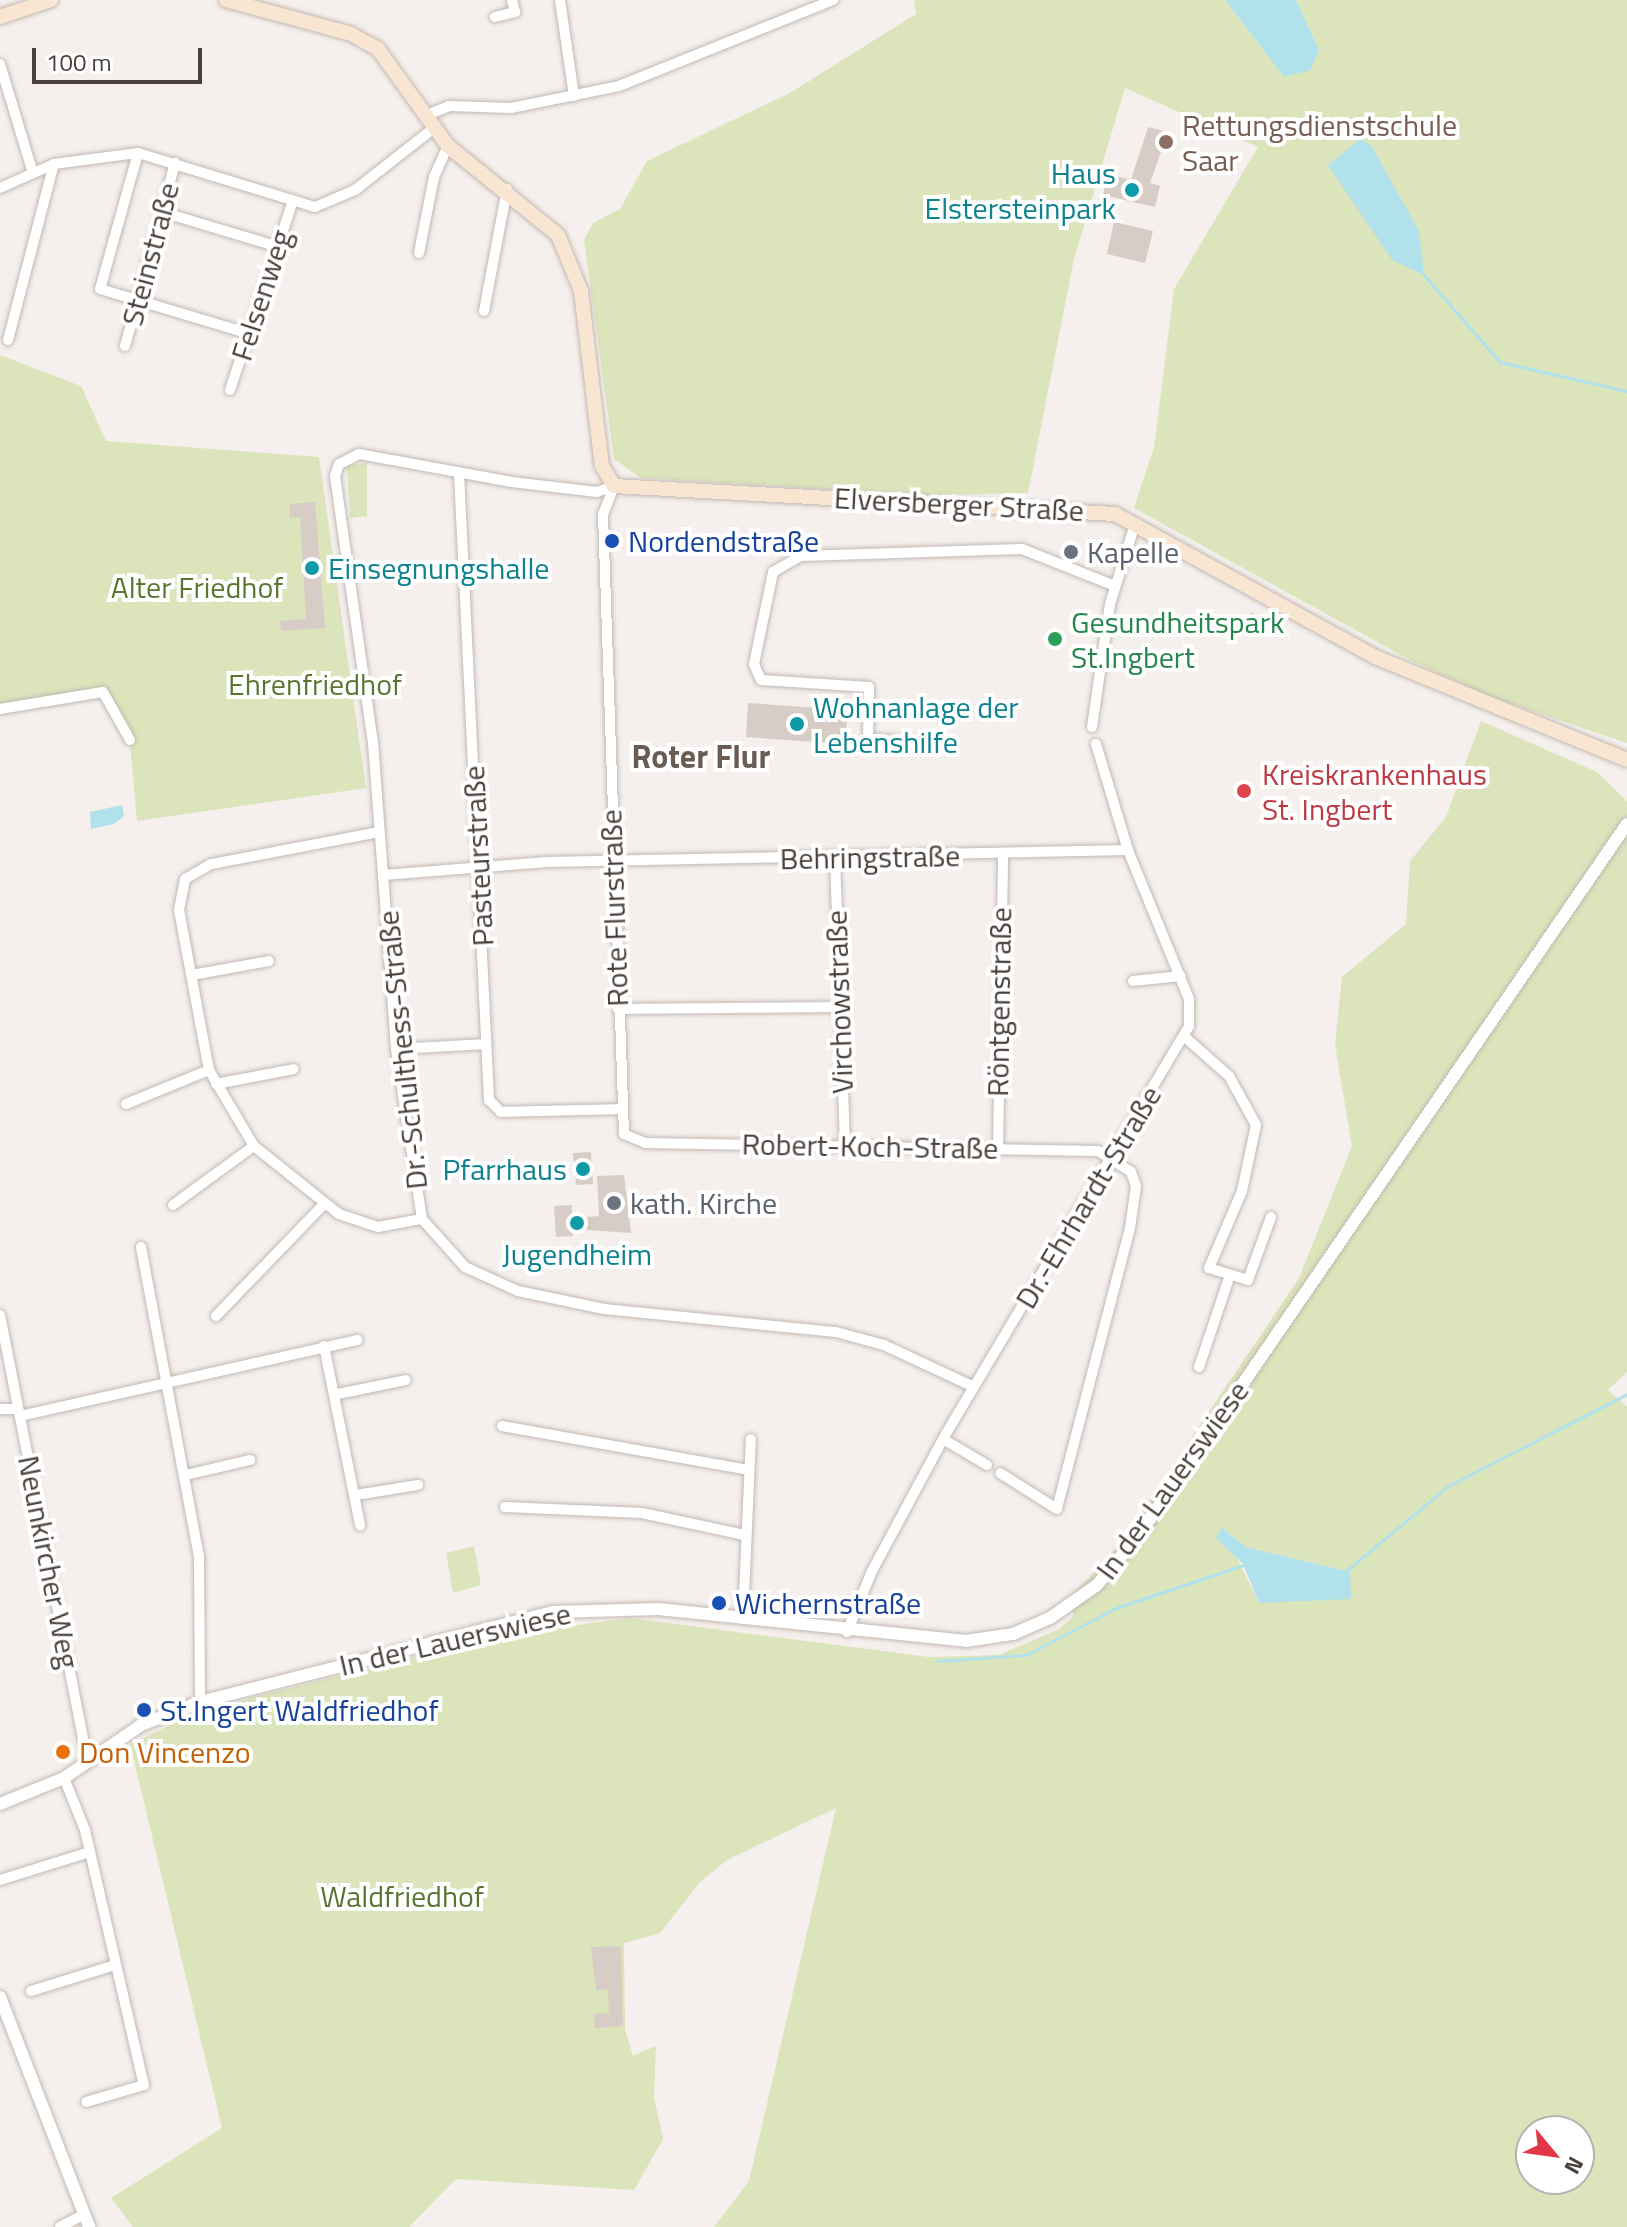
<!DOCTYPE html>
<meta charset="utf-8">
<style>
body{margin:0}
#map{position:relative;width:1627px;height:2227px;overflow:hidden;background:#f5f0ed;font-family:"Titillium Web",sans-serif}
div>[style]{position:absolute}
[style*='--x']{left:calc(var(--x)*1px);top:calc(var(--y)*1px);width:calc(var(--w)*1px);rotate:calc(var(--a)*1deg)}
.green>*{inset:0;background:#dce4bb}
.water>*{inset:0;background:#b1e1ea}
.stream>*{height:3px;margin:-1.5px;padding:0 1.5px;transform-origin:1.5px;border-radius:1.5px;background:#b1e1ea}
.building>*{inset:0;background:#d8ccc6}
.roads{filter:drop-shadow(0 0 2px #c2b9b3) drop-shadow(0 0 2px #c2b9b3)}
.minor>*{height:10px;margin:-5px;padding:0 5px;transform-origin:5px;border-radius:5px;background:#fff}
.tertiary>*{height:12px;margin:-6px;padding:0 6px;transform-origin:6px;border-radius:6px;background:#fff}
.secondary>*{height:14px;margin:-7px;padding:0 7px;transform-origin:7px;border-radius:7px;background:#f9e6d2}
.dots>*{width:22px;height:22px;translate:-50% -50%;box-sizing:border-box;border:4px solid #fff;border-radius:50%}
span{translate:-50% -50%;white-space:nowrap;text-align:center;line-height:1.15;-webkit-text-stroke:8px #fff;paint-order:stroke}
.education-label{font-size:30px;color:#785e54}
.left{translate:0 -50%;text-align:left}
.culture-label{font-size:30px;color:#0d838f}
.right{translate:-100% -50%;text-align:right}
.street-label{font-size:30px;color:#49403b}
.transit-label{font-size:30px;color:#164399}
.worship-label{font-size:30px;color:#5b616d}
.park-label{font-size:30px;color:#5d7533}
.leisure-label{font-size:30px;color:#27864d}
.health-label{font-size:30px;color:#be3a42}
.food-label{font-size:30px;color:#c56008}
.neighbourhood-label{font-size:32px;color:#6a5b53;font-weight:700}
.north{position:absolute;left:1515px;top:2115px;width:80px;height:80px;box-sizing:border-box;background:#fff;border:2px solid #b6b3b1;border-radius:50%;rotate:119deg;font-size:22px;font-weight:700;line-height:32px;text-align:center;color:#49403b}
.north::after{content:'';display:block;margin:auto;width:28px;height:36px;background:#e33649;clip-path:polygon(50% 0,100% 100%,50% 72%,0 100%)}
.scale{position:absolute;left:32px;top:48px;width:170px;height:36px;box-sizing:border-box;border:4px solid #49403b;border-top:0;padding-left:10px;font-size:24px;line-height:28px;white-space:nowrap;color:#49403b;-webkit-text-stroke:6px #fff;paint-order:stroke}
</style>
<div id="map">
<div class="green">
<i style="clip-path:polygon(914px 0,1225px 0,1284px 77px,1319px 50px,1296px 0,1627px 0,1627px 743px,1488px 696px,1410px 660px,1134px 508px,1154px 447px,1174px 289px,1258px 147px,1125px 88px,1074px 259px,1028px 493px,920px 495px,641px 478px,614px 459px,584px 240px,593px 223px,620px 209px,647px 161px,790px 93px,916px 14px)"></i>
<i style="clip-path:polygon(0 355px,81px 386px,106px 441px,319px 457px,366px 788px,137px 821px,129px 733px,104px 691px,0 708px)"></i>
<i style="clip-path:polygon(367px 463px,367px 516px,350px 518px,347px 466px)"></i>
<i style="clip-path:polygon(evenodd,1481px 721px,1597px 772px,1627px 801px,1627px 1372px,1608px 1390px,1627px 1407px,1627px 2227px,714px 2227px,749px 2181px,836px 1808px,727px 1860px,700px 1882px,660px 1933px,624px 1943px,625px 2029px,633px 2056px,656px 2046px,654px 2097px,663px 2139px,634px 2190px,456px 2179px,409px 2227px,133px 2227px,111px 2198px,222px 2128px,130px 1744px,196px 1713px,258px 1696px,504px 1635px,630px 1618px,929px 1657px,999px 1655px,1059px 1629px,1073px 1617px,1073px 1594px,1118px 1547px,1299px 1278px,1352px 1146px,1335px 1045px,1342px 977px,1406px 924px,1410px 861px,1446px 817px,1481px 721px,1222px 1528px,1246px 1547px,1350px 1572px,1259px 1603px,1222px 1528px,1481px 721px,1531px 2131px,1579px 2131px,1579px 2179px,1531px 2179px,1531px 2131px)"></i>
<i style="clip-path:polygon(474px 1546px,481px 1585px,453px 1593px,446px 1553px)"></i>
</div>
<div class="water">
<i style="clip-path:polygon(1225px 0,1296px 0,1319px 50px,1310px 70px,1284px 77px)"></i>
<i style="clip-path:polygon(1360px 139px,1371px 145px,1419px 231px,1424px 275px,1392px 260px,1328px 165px)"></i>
<i style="clip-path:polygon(122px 805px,124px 816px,114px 824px,91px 829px,90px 812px)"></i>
<i style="clip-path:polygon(1222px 1528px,1246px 1547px,1350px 1572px,1351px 1599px,1259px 1603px,1243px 1564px,1216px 1538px)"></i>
</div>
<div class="stream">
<i style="--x:1424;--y:275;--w:116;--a:48.9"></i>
<i style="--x:1500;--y:362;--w:130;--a:12.9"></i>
<i style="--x:1346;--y:1571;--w:133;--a:-39.8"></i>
<i style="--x:1448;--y:1486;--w:201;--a:-27.2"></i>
<i style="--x:937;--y:1661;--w:89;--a:-3.9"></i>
<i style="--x:1026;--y:1655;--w:102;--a:-27.6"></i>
<i style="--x:1116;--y:1608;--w:138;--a:-18.6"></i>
</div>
<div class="building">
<i style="clip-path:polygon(1148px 127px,1168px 132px,1150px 183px,1160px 186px,1155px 207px,1103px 195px,1108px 174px,1131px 180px)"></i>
<i style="clip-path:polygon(1114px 222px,1153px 231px,1145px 263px,1107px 254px)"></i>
<i style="clip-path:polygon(315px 502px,325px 628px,281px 631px,280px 621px,306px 619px,300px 517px,290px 518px,289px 504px)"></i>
<i style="clip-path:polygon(1251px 612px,1270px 623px,1262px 635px,1244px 625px)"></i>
<i style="clip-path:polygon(748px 703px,848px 710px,845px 744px,746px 737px)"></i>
<i style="clip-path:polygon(591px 1152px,593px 1184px,576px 1185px,573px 1153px)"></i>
<i style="clip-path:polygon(624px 1175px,631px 1233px,573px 1229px,573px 1236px,556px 1237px,554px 1206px,572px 1205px,572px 1218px,599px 1216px,597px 1176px)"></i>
<i style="clip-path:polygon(621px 1946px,623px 2026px,595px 2028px,594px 2014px,609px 2013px,608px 1989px,596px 1990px,591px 1947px)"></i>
</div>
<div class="roads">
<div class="minor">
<i style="--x:560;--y:0;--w:97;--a:81.7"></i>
<i style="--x:495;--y:17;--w:21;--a:-14"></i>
<i style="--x:515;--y:12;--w:12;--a:-104"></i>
<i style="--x:0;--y:64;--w:114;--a:73.2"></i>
<i style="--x:427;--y:115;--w:24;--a:-22"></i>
<i style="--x:449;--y:106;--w:62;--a:1.8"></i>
<i style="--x:511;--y:108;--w:110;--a:-11.5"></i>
<i style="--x:619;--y:86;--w:231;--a:-21.9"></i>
<i style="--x:138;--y:153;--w:141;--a:105.6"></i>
<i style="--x:100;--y:289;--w:153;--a:16.7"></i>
<i style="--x:0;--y:188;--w:59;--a:-24"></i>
<i style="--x:54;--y:164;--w:85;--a:-7.5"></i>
<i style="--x:138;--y:153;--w:185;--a:17"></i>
<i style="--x:315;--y:207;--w:43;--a:-23"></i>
<i style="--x:355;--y:190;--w:100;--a:-38.1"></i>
<i style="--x:162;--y:212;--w:118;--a:16.7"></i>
<i style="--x:419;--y:253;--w:77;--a:-78.8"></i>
<i style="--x:434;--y:177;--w:34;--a:-66"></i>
<i style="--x:484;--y:311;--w:124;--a:-79.3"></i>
<i style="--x:8;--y:340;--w:182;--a:-75.4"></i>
<i style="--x:125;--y:346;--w:190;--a:-74.7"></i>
<i style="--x:230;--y:390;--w:199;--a:-71.6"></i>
<i style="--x:459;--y:473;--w:628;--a:87.26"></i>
<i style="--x:489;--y:1100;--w:17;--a:45"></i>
<i style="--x:501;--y:1112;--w:121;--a:-1.4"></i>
<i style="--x:614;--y:486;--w:18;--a:161"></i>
<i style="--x:597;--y:492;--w:86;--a:-173.3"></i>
<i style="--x:512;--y:482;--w:156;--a:-169.6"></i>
<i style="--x:359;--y:454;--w:22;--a:153"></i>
<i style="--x:339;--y:464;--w:13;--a:108"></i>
<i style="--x:335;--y:476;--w:269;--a:81.9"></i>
<i style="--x:373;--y:742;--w:308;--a:85.7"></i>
<i style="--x:396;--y:1049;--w:172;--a:81.3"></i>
<i style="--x:422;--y:1219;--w:64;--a:48.1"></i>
<i style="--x:465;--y:1267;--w:58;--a:24.4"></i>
<i style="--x:518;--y:1291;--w:88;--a:11.8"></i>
<i style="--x:604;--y:1309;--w:233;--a:5.7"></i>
<i style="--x:836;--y:1332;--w:50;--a:15.2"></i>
<i style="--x:884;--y:1345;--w:99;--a:25"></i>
<i style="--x:614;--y:486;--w:30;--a:111"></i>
<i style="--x:603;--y:514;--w:620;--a:88.06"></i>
<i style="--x:624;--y:1134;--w:23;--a:23"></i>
<i style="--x:645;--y:1143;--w:453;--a:1"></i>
<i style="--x:1098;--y:1151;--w:39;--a:32"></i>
<i style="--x:1131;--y:1172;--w:15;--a:70"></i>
<i style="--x:1136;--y:1186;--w:42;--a:98.1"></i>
<i style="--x:1130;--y:1228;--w:290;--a:104.6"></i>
<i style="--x:1057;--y:1509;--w:67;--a:-147.7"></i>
<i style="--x:0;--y:709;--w:104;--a:-9.4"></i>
<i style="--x:103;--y:692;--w:55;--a:60.6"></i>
<i style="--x:1092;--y:727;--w:124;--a:-81.7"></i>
<i style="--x:1110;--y:604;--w:84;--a:-72.6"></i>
<i style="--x:921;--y:743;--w:53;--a:-175.7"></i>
<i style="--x:868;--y:739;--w:52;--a:-88.9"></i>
<i style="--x:869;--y:687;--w:108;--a:-176.3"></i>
<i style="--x:761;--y:680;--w:17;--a:-114"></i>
<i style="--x:754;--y:664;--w:94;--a:-78.3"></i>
<i style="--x:773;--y:572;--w:32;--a:-30"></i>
<i style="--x:801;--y:556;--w:221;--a:-1.8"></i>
<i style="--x:1022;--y:549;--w:100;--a:21.7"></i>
<i style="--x:379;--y:832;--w:171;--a:169.2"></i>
<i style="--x:211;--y:864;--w:30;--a:150"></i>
<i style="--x:185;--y:879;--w:32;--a:101"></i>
<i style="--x:179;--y:910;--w:163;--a:79.4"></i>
<i style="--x:209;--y:1070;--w:88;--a:59.4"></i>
<i style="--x:254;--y:1146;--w:109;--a:38.7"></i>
<i style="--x:339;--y:1214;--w:41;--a:18.4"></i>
<i style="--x:378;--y:1227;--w:45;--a:-10.3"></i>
<i style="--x:835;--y:858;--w:289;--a:88"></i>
<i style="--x:383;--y:875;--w:165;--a:-4.5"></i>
<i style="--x:547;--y:862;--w:581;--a:-1.18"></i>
<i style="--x:192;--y:975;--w:78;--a:-10.3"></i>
<i style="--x:1133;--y:981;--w:48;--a:-5.9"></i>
<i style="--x:618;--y:1009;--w:219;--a:-0.5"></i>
<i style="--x:1185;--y:1037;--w:59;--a:41.6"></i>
<i style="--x:1229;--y:1076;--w:56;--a:61.1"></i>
<i style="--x:1256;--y:1125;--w:67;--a:102"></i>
<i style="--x:1242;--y:1191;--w:84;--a:113.2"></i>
<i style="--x:1209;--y:1268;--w:41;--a:17.1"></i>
<i style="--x:1248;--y:1280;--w:67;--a:-69.9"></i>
<i style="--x:396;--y:1049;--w:90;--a:-3.2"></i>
<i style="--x:216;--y:1084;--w:79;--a:-10.9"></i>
<i style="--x:126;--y:1104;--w:90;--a:-22.3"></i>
<i style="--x:998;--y:1149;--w:294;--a:-89"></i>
<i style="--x:173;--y:1205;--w:100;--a:-36.1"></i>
<i style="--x:141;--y:1247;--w:314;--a:79.4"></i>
<i style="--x:199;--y:1556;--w:146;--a:89.6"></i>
<i style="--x:0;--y:1315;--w:456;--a:78.9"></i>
<i style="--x:216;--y:1316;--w:156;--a:-46"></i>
<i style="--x:324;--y:1346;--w:183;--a:78.6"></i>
<i style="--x:1199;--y:1367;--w:94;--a:-71.4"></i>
<i style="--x:338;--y:1394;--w:69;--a:-11.6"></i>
<i style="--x:0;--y:1409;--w:17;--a:0"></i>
<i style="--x:20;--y:1416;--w:346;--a:-12.7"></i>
<i style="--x:502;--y:1426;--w:250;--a:10.1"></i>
<i style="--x:943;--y:1439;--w:51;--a:30.6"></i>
<i style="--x:186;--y:1475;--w:66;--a:-13.2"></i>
<i style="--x:356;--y:1495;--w:63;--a:-9.2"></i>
<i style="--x:505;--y:1507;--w:137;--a:2.5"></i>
<i style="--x:642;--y:1513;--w:105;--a:12.1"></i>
<i style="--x:743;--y:1619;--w:180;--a:-87.5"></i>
<i style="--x:847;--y:1632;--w:66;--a:-67.7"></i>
<i style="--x:872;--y:1571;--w:158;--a:-61.7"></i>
<i style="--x:947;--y:1432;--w:473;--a:-59.2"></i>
<i style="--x:1189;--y:1026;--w:27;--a:-90"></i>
<i style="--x:1189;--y:999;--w:161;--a:-112.3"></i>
<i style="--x:1128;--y:850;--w:111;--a:-106.8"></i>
<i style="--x:64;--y:1778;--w:56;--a:68"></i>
<i style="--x:85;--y:1830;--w:262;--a:77"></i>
<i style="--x:144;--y:2085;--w:60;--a:163.7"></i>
<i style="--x:0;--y:1880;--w:94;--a:-17.3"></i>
<i style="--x:31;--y:1991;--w:88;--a:-17.2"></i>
<i style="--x:60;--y:2227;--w:26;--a:-28"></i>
</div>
<div class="tertiary">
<i style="--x:0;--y:1804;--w:69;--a:-22.1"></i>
<i style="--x:64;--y:1778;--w:93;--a:-34.5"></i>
<i style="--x:141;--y:1725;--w:63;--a:-21.3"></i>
<i style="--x:200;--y:1702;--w:365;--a:-14.3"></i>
<i style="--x:554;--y:1612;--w:104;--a:-1.7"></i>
<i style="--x:658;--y:1609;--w:310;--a:5.9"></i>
<i style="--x:966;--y:1641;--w:48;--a:-8.5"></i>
<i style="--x:1013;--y:1634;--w:40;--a:-23.4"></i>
<i style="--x:1050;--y:1618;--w:57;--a:-35.1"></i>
<i style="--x:1097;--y:1585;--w:65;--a:-50"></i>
<i style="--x:1139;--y:1535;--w:862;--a:-55.54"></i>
<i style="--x:0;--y:1997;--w:247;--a:68.8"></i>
</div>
<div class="secondary">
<i style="--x:226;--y:0;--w:130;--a:15.2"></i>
<i style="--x:351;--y:34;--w:31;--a:29"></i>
<i style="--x:378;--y:49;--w:120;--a:54.2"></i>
<i style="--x:448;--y:146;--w:141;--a:39"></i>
<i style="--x:558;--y:235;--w:61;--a:67.7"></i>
<i style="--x:581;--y:291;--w:176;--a:83.2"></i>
<i style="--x:602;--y:466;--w:23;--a:59"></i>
<i style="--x:614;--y:486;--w:502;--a:3.2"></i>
<i style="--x:1115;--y:514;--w:297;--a:28.8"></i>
<i style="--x:1375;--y:657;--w:272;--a:22.2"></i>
<i style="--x:0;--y:17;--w:54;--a:-18.4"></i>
</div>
</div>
<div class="dots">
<i style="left:1166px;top:142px;background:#8d6e63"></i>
<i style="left:1132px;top:190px;background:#0f9aa8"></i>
<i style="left:612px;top:541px;background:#1a4fb4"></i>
<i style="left:1071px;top:552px;background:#6b7280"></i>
<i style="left:312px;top:568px;background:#0f9aa8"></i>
<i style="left:1055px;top:639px;background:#2e9e5b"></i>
<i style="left:797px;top:724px;background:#0f9aa8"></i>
<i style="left:1244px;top:791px;background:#e0444e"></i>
<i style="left:583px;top:1169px;background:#0f9aa8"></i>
<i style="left:614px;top:1203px;background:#6b7280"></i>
<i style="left:577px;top:1223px;background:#0f9aa8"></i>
<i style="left:719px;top:1603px;background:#1a4fb4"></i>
<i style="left:144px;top:1710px;background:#1a4fb4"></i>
<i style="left:63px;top:1752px;background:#e8710a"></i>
</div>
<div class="education-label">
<span class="left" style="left:1182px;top:142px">Rettungsdienstschule<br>Saar</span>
</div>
<div class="culture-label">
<span class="right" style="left:1116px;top:190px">Haus<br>Elstersteinpark</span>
<span class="left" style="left:328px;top:568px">Einsegnungshalle</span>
<span class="left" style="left:813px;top:724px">Wohnanlage der<br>Lebenshilfe</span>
<span class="right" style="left:567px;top:1169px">Pfarrhaus</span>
<span style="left:577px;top:1254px">Jugendheim</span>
</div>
<div class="street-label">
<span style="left:150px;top:254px;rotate:-75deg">Steinstraße</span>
<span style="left:261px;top:295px;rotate:-72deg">Felsenweg</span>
<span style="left:959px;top:504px;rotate:3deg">Elversberger Straße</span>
<span style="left:478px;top:856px;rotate:-93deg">Pasteurstraße</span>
<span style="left:870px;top:857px;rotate:-1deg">Behringstraße</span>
<span style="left:614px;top:908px;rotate:-92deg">Rote Flurstraße</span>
<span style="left:839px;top:1002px;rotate:-92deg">Virchowstraße</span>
<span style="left:999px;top:1002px;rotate:-89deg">Röntgenstraße</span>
<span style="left:402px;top:1050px;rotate:-96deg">Dr.-Schulthess-Straße</span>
<span style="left:870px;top:1146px;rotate:1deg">Robert-Koch-Straße</span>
<span style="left:1088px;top:1197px;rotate:-59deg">Dr.-Ehrhardt-Straße</span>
<span style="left:1172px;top:1480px;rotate:-54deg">In der Lauerswiese</span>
<span style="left:49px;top:1562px;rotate:79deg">Neunkircher Weg</span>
<span style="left:455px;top:1639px;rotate:-13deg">In der Lauerswiese</span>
</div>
<div class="transit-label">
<span class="left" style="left:628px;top:541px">Nordendstraße</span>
<span class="left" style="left:735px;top:1603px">Wichernstraße</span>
<span class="left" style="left:160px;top:1710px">St.Ingert Waldfriedhof</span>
</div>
<div class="worship-label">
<span class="left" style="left:1087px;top:552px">Kapelle</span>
<span class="left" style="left:630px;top:1203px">kath. Kirche</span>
</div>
<div class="park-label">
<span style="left:197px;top:587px">Alter Friedhof</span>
<span style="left:315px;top:684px">Ehrenfriedhof</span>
<span style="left:402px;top:1896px">Waldfriedhof</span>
</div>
<div class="leisure-label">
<span class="left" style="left:1071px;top:639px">Gesundheitspark<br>St.Ingbert</span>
</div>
<div class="health-label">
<span class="left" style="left:1262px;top:791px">Kreiskrankenhaus<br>St. Ingbert</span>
</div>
<div class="food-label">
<span class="left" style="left:79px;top:1752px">Don Vincenzo</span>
</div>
<div class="neighbourhood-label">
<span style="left:701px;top:756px">Roter Flur</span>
</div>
<div class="north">N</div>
<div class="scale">100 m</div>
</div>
